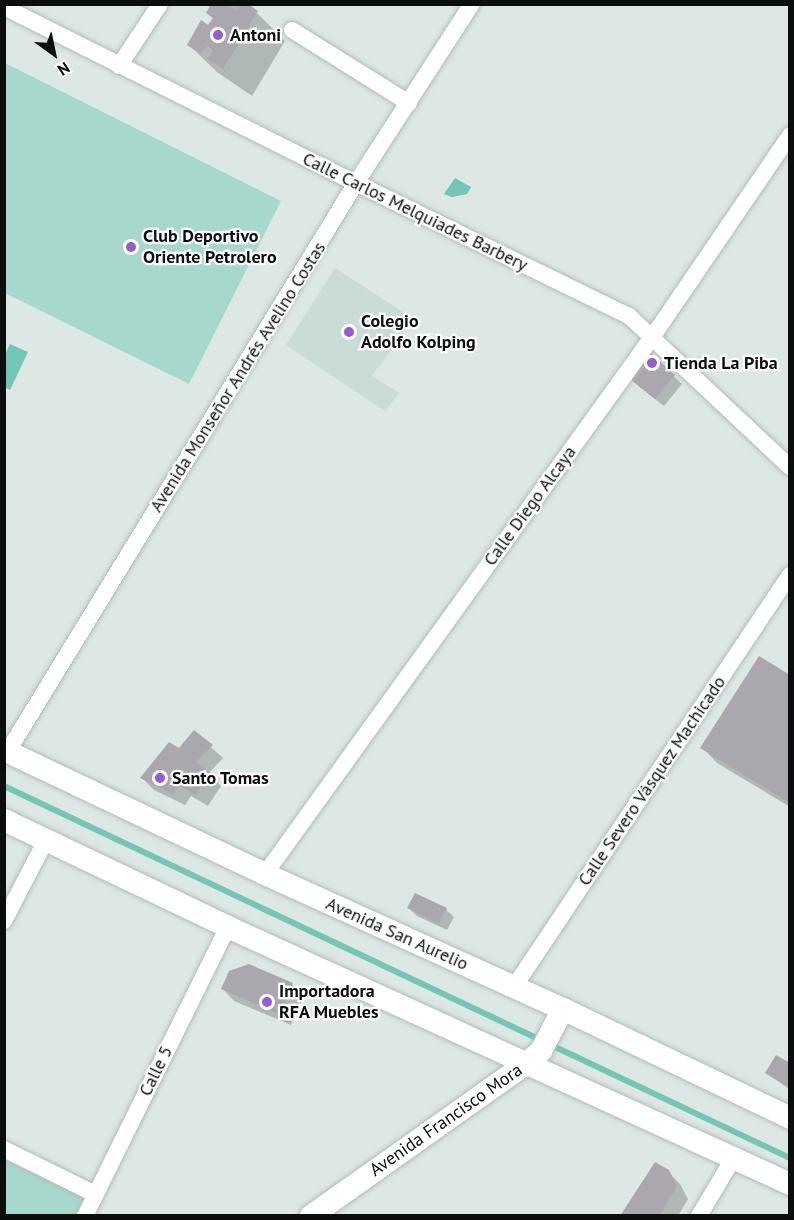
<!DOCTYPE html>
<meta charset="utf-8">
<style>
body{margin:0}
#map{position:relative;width:794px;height:1220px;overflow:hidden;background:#dde7e4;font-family:"PT Sans",sans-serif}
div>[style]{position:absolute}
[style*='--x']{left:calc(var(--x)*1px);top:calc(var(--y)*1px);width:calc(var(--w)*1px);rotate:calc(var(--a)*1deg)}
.built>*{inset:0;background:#cadcd8}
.green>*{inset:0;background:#a7d8cd}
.water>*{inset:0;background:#73c5b4}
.shadow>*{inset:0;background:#0003}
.stream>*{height:6px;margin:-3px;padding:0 3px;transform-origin:3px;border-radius:3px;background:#73c5b4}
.building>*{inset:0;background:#aaa7ae}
.roads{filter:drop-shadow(0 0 2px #b2bbb9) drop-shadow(0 0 2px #b2bbb9)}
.street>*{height:16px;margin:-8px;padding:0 8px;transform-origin:8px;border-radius:8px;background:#fff}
.secondary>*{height:22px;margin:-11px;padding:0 11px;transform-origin:11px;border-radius:11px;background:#fff}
.dots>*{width:16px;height:16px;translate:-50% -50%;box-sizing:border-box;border:3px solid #fff;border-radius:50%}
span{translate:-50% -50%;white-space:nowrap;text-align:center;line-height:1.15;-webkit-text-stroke:4.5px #fff;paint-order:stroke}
.poi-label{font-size:18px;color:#0b0e0d;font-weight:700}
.left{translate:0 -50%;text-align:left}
.street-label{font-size:18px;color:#0b0e0d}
.frame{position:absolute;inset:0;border:6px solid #0b0e0d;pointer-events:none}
.north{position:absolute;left:24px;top:24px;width:60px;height:60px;-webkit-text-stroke:4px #fff;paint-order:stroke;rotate:147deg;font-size:16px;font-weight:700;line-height:24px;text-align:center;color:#0b0e0d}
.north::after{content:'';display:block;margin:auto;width:21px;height:27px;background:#0b0e0d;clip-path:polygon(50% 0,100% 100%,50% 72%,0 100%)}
</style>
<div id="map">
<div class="built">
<i style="clip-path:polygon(335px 268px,414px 319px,372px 376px,399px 393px,385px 411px,286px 345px)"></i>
</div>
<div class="green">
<i style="clip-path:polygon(5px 63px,281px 201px,189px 384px,5px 293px)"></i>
<i style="clip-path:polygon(4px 1159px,84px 1198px,75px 1215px,5px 1215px)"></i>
</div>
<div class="water">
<i style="clip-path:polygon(455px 178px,471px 187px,467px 194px,452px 197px,444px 194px)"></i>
<i style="clip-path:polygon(10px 344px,28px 352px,10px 390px,4px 387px,5px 355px)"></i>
</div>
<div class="shadow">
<i style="clip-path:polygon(213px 4px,245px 4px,257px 13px,285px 41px,252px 96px,217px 72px,188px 44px,209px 27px,214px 19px,207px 13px)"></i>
<i style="clip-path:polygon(649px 353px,682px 384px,664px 406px,640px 387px)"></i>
<i style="clip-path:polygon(790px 677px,790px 807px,717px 763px,702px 747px)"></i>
<i style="clip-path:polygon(194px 732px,223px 758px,209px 773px,221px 786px,208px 806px,191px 796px,185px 805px,154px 790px,142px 778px,179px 750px)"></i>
<i style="clip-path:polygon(409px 908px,446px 910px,454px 917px,447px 930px,417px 916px)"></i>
<i style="clip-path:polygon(292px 984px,304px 996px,291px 1025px,234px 1001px,223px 989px)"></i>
<i style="clip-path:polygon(790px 1065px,790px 1090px,766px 1072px)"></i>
<i style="clip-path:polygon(668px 1172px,680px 1184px,688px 1199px,678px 1216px,623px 1216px)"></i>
</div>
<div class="stream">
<i style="--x:4;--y:786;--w:870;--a:25.33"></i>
</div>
<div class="building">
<i style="clip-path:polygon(211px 4px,232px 4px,230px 7px,237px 11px,241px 4px,248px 4px,258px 11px,223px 69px,208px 59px,213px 50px,207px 46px,201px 54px,187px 45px,201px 20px,208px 25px,213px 18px,206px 13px)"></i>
<i style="clip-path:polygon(649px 351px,675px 375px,655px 399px,631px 380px)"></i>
<i style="clip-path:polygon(759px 656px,790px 675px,790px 803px,700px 748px)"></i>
<i style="clip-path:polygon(194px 730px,213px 745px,196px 762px,211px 773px,195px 795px,179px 785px,173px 794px,140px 778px,169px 742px,179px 748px)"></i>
<i style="clip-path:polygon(415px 893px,447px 908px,439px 924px,407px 908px)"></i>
<i style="clip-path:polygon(249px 964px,293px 983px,279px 1014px,221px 989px,229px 971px)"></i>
<i style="clip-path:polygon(776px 1055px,790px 1063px,790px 1085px,786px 1086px,765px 1073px)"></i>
<i style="clip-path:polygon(655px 1162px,669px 1170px,677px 1186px,659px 1216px,620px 1216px)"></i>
</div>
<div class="roads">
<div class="street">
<i style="--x:4;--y:7;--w:394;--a:26.6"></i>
<i style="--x:356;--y:183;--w:304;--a:26"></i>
<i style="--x:629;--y:316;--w:221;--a:43.2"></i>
<i style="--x:292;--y:30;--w:138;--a:32"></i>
<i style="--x:119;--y:66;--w:74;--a:-56.5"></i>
<i style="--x:8;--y:751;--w:666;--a:-58.51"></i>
<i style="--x:356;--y:183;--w:213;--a:-57.1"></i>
<i style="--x:265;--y:874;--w:663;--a:-54.2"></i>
<i style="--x:653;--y:336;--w:243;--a:-55.7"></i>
<i style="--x:4;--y:921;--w:91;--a:-62.6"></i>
<i style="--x:514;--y:987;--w:496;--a:-56.2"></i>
<i style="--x:4;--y:1149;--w:102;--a:26.3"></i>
<i style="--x:85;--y:1216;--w:322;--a:-63.7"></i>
<i style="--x:699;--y:1216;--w:69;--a:-59.3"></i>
</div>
<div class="secondary">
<i style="--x:4;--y:750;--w:289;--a:25.4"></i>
<i style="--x:265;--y:874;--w:327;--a:24.4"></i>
<i style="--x:563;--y:1009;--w:252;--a:25.6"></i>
<i style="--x:4;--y:820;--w:248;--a:25.5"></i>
<i style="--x:228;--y:927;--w:618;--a:24.57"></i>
<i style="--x:311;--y:1216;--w:263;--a:-35.3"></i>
<i style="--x:526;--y:1064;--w:20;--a:-41"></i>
<i style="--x:541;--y:1051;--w:47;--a:-62.4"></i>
</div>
</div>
<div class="dots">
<i style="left:218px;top:35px;background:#955bd2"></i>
<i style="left:131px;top:247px;background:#955bd2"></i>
<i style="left:349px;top:332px;background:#955bd2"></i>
<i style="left:652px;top:363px;background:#955bd2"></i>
<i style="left:160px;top:778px;background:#955bd2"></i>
<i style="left:267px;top:1002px;background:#955bd2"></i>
</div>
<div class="poi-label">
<span class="left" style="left:230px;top:35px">Antoni</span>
<span class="left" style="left:143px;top:247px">Club Deportivo<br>Oriente Petrolero</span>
<span class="left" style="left:361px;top:332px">Colegio<br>Adolfo Kolping</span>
<span class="left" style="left:664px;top:363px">Tienda La Piba</span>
<span class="left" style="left:172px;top:778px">Santo Tomas</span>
<span class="left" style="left:279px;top:1002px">Importadora<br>RFA Muebles</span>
</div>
<div class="street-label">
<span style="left:415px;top:212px;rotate:26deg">Calle Carlos Melquiades Barbery</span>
<span style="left:238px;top:377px;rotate:-58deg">Avenida Monseñor Andrés Avelino Costas</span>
<span style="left:530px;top:506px;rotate:-54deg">Calle Diego Alcaya</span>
<span style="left:652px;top:781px;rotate:-56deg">Calle Severo Vásquez Machicado</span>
<span style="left:397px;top:934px;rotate:24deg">Avenida San Aurelio</span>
<span style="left:156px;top:1071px;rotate:-64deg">Calle 5</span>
<span style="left:446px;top:1120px;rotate:-35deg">Avenida Francisco Mora</span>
</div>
<div class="frame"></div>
<div class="north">N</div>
</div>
